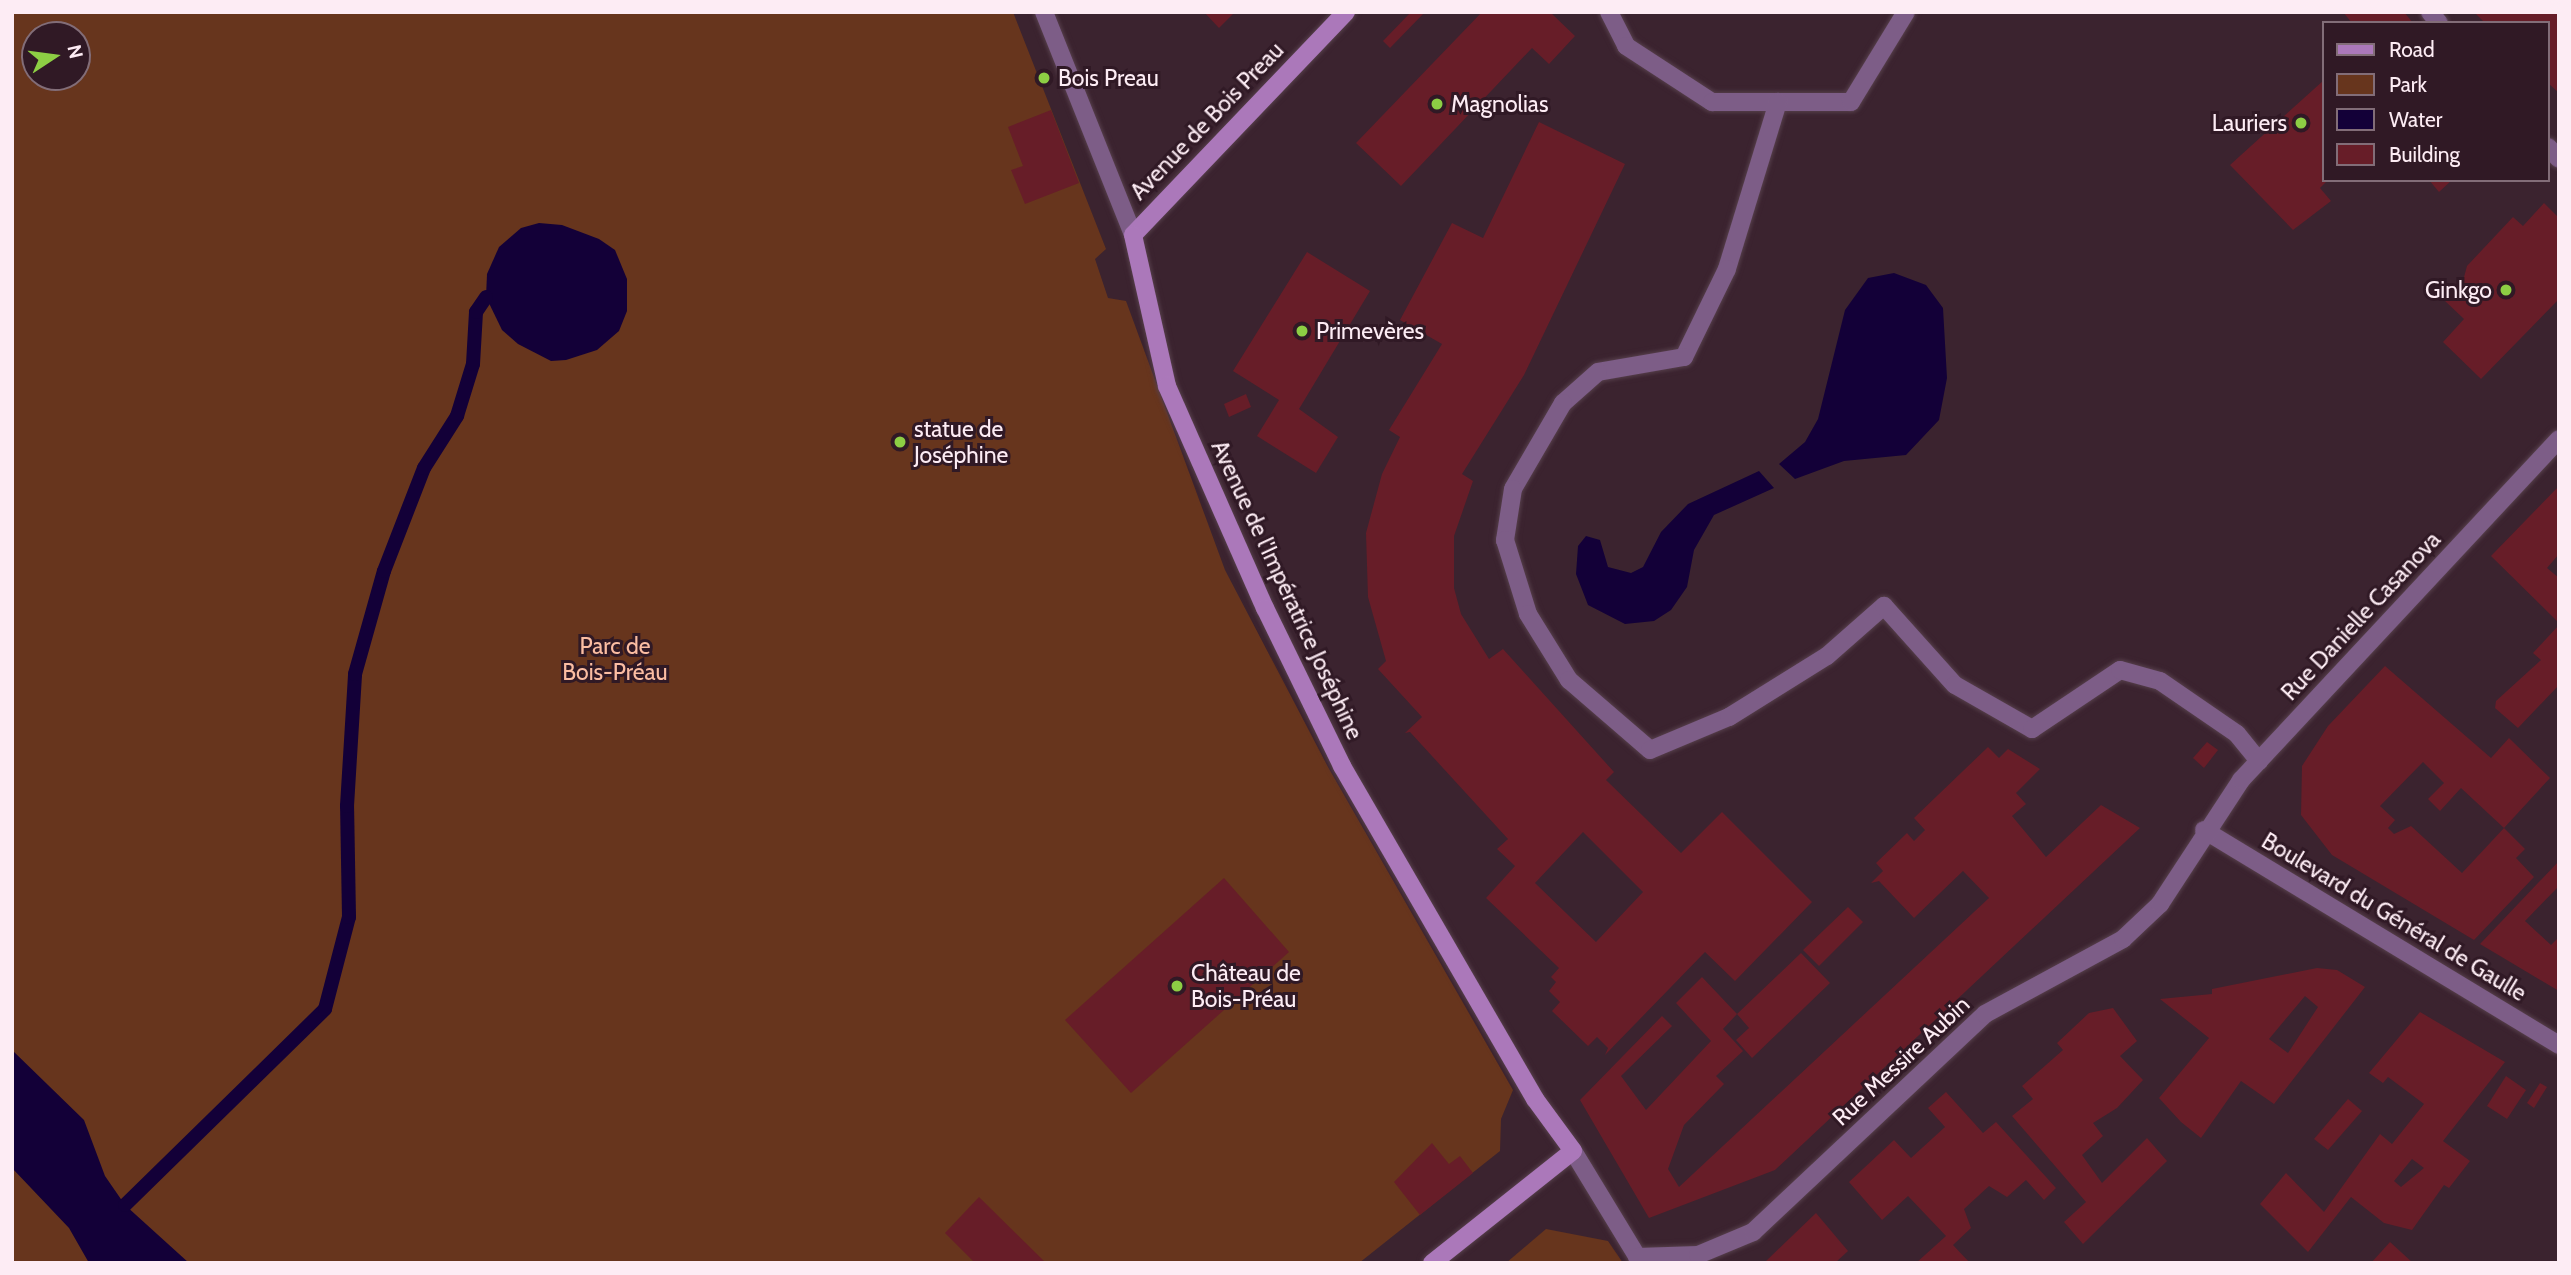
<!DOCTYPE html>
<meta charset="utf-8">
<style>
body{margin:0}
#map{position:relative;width:2571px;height:1275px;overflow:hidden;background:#3b232f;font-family:Cabin,sans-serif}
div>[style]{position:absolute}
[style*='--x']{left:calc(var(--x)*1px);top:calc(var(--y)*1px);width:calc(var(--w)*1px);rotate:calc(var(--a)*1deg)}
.green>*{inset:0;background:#67351d}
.water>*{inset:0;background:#130038}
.stream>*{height:14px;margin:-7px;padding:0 7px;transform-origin:7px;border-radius:7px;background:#130038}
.building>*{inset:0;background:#671d28}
.roads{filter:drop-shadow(0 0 2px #563f4b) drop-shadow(0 0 2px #563f4b)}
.service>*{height:18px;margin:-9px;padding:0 9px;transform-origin:9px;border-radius:9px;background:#7d5d87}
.minor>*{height:18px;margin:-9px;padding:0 9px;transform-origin:9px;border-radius:9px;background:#7d5d87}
.secondary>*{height:18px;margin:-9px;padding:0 9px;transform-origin:9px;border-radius:9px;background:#ab78ba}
.dots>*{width:19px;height:19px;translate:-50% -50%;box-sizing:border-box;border:4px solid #301925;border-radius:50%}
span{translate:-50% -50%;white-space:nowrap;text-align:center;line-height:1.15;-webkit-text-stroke:6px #301925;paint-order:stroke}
.poi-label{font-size:23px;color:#fdecf4}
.left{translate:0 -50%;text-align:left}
.right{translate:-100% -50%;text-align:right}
.street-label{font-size:23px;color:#fdecf4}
.park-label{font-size:23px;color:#fbbda2}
.frame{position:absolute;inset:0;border:14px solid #fdecf4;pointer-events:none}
.legend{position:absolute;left:2322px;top:21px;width:228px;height:161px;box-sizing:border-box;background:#301925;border:2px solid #826d78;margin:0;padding:9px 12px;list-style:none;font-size:21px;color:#fdecf4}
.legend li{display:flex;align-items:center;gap:14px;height:35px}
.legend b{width:35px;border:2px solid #826d78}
.north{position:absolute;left:21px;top:21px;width:70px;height:70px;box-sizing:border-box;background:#301925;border:2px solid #826d78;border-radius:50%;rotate:77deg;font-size:19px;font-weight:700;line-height:28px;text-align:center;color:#fdecf4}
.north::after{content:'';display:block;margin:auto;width:24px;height:32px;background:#8dce44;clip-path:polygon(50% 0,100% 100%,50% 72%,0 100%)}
</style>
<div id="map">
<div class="green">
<i style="clip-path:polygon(evenodd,12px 12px,1013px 12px,1106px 249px,1095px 259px,1108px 298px,1126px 301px,1225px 570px,1328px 767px,1513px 1090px,1501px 1119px,1500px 1151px,1359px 1263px,12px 1263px,12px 12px,35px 35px,77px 35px,77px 77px,35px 77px,35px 35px)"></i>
<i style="clip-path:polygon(1546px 1229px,1608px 1241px,1623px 1263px,1506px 1263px)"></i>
</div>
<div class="water">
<i style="clip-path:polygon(539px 223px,562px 225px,599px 239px,615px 250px,627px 279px,627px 311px,619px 331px,597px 350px,566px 360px,551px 361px,518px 344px,502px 330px,486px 297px,487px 274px,499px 247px,521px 228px)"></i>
<i style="clip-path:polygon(1894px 273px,1926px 285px,1943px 308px,1947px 378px,1939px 420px,1906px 455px,1844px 461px,1795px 479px,1779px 464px,1805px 442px,1818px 419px,1845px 310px,1868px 278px)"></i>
<i style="clip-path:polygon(1759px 471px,1774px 488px,1714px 515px,1694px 550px,1687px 587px,1671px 610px,1654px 621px,1625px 624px,1588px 605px,1576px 574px,1578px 546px,1586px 536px,1600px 540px,1608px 567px,1631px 573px,1643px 567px,1661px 532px,1688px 504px)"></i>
<i style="clip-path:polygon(12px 1050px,84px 1120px,105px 1176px,125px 1205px,189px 1263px,89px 1263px,69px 1228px,12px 1168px)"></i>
</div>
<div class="stream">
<i style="--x:125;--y:1205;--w:280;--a:-44.4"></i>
<i style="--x:325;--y:1009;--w:95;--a:-75.4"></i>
<i style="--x:349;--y:917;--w:111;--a:-91"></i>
<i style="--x:347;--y:806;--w:132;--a:-86.5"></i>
<i style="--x:355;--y:674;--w:107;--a:-74.3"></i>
<i style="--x:384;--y:571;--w:110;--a:-68.8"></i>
<i style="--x:424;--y:468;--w:62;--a:-57.6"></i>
<i style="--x:457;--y:416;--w:54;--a:-72.9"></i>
<i style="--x:473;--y:364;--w:52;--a:-86.7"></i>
<i style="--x:476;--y:312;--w:18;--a:-56"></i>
</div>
<div class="building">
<i style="clip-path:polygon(1204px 12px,1235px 12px,1219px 28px)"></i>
<i style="clip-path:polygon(1411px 12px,1425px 12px,1390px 48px,1383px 41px)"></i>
<i style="clip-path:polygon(1482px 12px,1550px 12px,1575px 36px,1549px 64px,1532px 48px,1401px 186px,1356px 143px)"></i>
<i style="clip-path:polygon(2343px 12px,2404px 12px,2413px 23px,2352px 23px)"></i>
<i style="clip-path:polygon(2474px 12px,2559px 12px,2559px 93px,2548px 83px,2548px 23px,2485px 23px)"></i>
<i style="clip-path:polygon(2324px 80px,2328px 180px,2320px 188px,2331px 201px,2293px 230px,2230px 165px)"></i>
<i style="clip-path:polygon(1051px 110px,1079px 183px,1025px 204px,1011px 170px,1023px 166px,1008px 127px)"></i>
<i style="clip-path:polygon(evenodd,1539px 122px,1625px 164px,1524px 375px,1462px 474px,1473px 481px,1454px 536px,1454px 588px,1461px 614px,1489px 659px,1503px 649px,1614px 772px,1606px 780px,1681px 853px,1722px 812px,1812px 902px,1735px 981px,1705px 952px,1605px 1055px,1608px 1048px,1597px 1037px,1588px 1046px,1552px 1011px,1560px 1002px,1549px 991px,1556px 982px,1551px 977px,1559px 968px,1486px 898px,1515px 866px,1497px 849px,1508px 839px,1410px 732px,1405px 733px,1422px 717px,1378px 669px,1386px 661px,1368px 597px,1366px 533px,1382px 474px,1400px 437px,1389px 430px,1442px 344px,1400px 320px,1452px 223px,1483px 238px,1539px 122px,1583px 832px,1643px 892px,1596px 942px,1535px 883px,1583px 832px)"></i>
<i style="clip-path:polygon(2429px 180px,2452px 180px,2439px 192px)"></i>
<i style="clip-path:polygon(2544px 203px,2559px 218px,2559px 299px,2481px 379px,2443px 342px,2464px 319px,2444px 300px,2463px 281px,2467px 266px,2513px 217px,2523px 226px)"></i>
<i style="clip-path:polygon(1307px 252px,1370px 291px,1299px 409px,1338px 437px,1316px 473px,1257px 436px,1279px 400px,1233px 371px)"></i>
<i style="clip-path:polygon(1246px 394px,1251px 407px,1229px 417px,1224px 404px)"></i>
<i style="clip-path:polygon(2559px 486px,2559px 554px,2547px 568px,2559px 578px,2559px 623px,2491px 556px)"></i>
<i style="clip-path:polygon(2559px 625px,2559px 685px,2518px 728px,2495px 708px,2496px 701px,2541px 660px,2533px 653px)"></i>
<i style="clip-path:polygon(2385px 666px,2491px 758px,2509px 738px,2550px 778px,2504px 828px,2461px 788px,2440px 811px,2428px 799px,2444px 783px,2423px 762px,2380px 806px,2395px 820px,2388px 828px,2394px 834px,2411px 826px,2462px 873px,2504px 828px,2525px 849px,2516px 858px,2534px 877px,2474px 940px,2332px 855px,2301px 815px,2302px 766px,2328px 726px)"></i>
<i style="clip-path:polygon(2207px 742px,2218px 750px,2204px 768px,2193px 758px)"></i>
<i style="clip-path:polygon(1988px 747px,1999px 758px,2008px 749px,2040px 769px,2016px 793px,2026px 804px,2012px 816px,2046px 857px,2101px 805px,2140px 828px,1775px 1170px,1649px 1218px,1580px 1100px,1662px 1016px,1672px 1026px,1621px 1076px,1646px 1110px,1711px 1041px,1676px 1003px,1702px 977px,1737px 1014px,1801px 953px,1830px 983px,1752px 1058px,1736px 1040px,1749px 1028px,1737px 1014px,1723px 1029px,1743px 1051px,1716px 1076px,1724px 1084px,1684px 1125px,1668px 1169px,1679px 1187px,1989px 898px,1963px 871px,1914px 918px,1879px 881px,1871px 883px,1883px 871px,1876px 863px,1907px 833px,1914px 841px,1925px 830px,1914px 818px)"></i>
<i style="clip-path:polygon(2559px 861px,2559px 886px,2525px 921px,2551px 945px,2559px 937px,2559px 991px,2480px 944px)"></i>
<i style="clip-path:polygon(1224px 878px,1289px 952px,1131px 1093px,1065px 1020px)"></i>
<i style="clip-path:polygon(1848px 907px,1863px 922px,1819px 966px,1803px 950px)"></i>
<i style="clip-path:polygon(evenodd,2317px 968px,2337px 970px,2365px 987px,2274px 1104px,2241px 1081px,2201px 1138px,2181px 1122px,2159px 1098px,2209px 1038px,2160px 999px,2212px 994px,2212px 989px,2317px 968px,2305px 996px,2318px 1007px,2288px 1053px,2269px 1039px,2305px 996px)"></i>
<i style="clip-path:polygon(2113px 1008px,2137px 1041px,2120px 1056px,2143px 1080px,2117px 1108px,2093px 1123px,2103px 1136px,2082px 1155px,2102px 1183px,2147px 1138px,2167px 1161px,2083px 1244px,2064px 1222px,2086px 1202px,2012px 1116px,2033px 1099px,2022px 1086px,2063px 1050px,2057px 1043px,2089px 1013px)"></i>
<i style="clip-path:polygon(evenodd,2420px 1012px,2505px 1062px,2443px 1141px,2470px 1161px,2449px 1188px,2444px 1185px,2412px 1230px,2384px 1223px,2351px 1197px,2308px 1252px,2260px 1204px,2286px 1173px,2324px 1212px,2380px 1134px,2392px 1144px,2424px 1104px,2388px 1077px,2383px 1083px,2369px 1073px,2420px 1012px,2412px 1159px,2424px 1168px,2401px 1187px,2394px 1181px,2412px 1159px)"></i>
<i style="clip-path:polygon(2506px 1076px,2526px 1090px,2507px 1119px,2487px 1106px)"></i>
<i style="clip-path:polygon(2540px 1083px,2547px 1087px,2534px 1108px,2527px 1103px)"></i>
<i style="clip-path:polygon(1946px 1092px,1983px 1133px,1996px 1122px,2056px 1188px,2044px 1200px,2026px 1180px,2007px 1197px,1989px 1186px,1964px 1209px,1971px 1228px,1953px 1245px,1970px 1263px,1916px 1263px,1946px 1236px,1908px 1196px,1882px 1220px,1849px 1182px,1894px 1140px,1911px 1158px,1945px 1127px,1928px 1108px)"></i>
<i style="clip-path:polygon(2348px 1099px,2362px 1111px,2328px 1150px,2314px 1139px)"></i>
<i style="clip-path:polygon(1432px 1143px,1449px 1164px,1460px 1156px,1473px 1173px,1420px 1215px,1394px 1182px)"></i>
<i style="clip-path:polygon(979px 1197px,1046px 1263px,975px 1263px,945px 1233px)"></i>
<i style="clip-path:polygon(1816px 1213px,1848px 1251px,1835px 1263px,1764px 1263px)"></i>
<i style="clip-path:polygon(2390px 1242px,2413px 1263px,2371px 1263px)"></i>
</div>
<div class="roads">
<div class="service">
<i style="--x:1609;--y:12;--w:38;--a:63"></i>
<i style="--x:1626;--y:46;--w:103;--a:33.1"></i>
<i style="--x:1712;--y:102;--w:139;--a:0"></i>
<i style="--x:1851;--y:102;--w:105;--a:-58.6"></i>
<i style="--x:2430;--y:12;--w:14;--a:51"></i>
<i style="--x:1778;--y:102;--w:175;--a:107"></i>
<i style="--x:1727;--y:269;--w:98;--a:116"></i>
<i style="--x:1684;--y:357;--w:87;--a:170.1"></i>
<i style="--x:1598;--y:372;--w:47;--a:138.5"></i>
<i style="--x:1563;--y:403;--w:99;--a:120.2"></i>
<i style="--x:1513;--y:489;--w:52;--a:98.9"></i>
<i style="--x:1505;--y:540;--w:77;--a:72.7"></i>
<i style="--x:1528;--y:614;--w:78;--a:58.2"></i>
<i style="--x:1569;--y:680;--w:107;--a:40.8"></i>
<i style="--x:1650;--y:750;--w:86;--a:-22.7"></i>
<i style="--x:1729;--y:717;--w:115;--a:-31.9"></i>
<i style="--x:1827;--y:656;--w:76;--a:-41.3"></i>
<i style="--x:1884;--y:606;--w:106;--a:48.1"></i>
<i style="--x:1955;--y:685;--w:89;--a:29.7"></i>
<i style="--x:2032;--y:729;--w:106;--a:-33.8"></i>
<i style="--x:2120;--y:670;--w:41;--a:15.4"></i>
<i style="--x:2160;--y:681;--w:93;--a:34.5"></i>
<i style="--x:2237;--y:734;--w:35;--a:51"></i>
<i style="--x:2548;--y:147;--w:16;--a:47"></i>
</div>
<div class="minor">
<i style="--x:1044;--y:12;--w:240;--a:68.2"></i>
<i style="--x:2204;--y:830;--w:415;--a:31.2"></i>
<i style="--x:1573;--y:1151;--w:131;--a:58.7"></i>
<i style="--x:1637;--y:1257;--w:61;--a:-1.9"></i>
<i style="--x:1698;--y:1255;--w:60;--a:-22.7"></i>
<i style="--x:1753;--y:1232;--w:318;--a:-43.2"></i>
<i style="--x:1985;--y:1014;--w:157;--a:-28.5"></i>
<i style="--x:2123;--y:939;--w:51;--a:-43.4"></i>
<i style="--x:2160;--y:904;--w:148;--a:-56.8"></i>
<i style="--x:2241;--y:780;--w:466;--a:-47"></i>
</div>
<div class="secondary">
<i style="--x:1346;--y:12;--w:308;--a:133.7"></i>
<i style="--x:1133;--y:235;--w:155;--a:77.3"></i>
<i style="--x:1167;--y:386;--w:243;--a:66.2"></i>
<i style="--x:1265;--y:608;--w:176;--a:64"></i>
<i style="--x:1342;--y:766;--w:385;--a:59.9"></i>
<i style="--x:1535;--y:1099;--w:64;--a:53.8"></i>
<i style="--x:1573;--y:1151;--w:180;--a:141.5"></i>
</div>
</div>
<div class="dots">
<i style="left:1044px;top:78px;background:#8dce44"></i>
<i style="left:1437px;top:104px;background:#8dce44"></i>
<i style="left:2301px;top:123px;background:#8dce44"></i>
<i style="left:2506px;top:290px;background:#8dce44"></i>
<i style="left:1302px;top:331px;background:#8dce44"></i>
<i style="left:900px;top:442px;background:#8dce44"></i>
<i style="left:1177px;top:986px;background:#8dce44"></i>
</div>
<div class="poi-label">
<span class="left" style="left:1058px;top:78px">Bois Preau</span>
<span class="left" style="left:1451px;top:104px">Magnolias</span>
<span class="right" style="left:2287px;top:123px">Lauriers</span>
<span class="right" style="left:2492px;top:290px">Ginkgo</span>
<span class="left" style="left:1316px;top:331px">Primevères</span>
<span class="left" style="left:914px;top:442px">statue de<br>Joséphine</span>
<span class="left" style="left:1191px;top:986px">Château de<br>Bois-Préau</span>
</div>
<div class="street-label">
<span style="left:1207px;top:121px;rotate:-46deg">Avenue de Bois Preau</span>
<span style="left:1287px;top:590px;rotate:65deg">Avenue de l'Impératrice Joséphine</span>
<span style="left:2361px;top:616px;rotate:-47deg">Rue Danielle Casanova</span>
<span style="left:2394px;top:917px;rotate:31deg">Boulevard du Général de Gaulle</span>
<span style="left:1901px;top:1061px;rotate:-43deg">Rue Messire Aubin</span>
</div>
<div class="park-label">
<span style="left:615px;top:659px">Parc de<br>Bois-Préau</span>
</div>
<div class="frame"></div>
<ul class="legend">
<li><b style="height:9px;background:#ab78ba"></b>Road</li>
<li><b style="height:19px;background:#67351d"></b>Park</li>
<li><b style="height:19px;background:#130038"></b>Water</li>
<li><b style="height:19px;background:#671d28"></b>Building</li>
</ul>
<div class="north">N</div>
</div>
